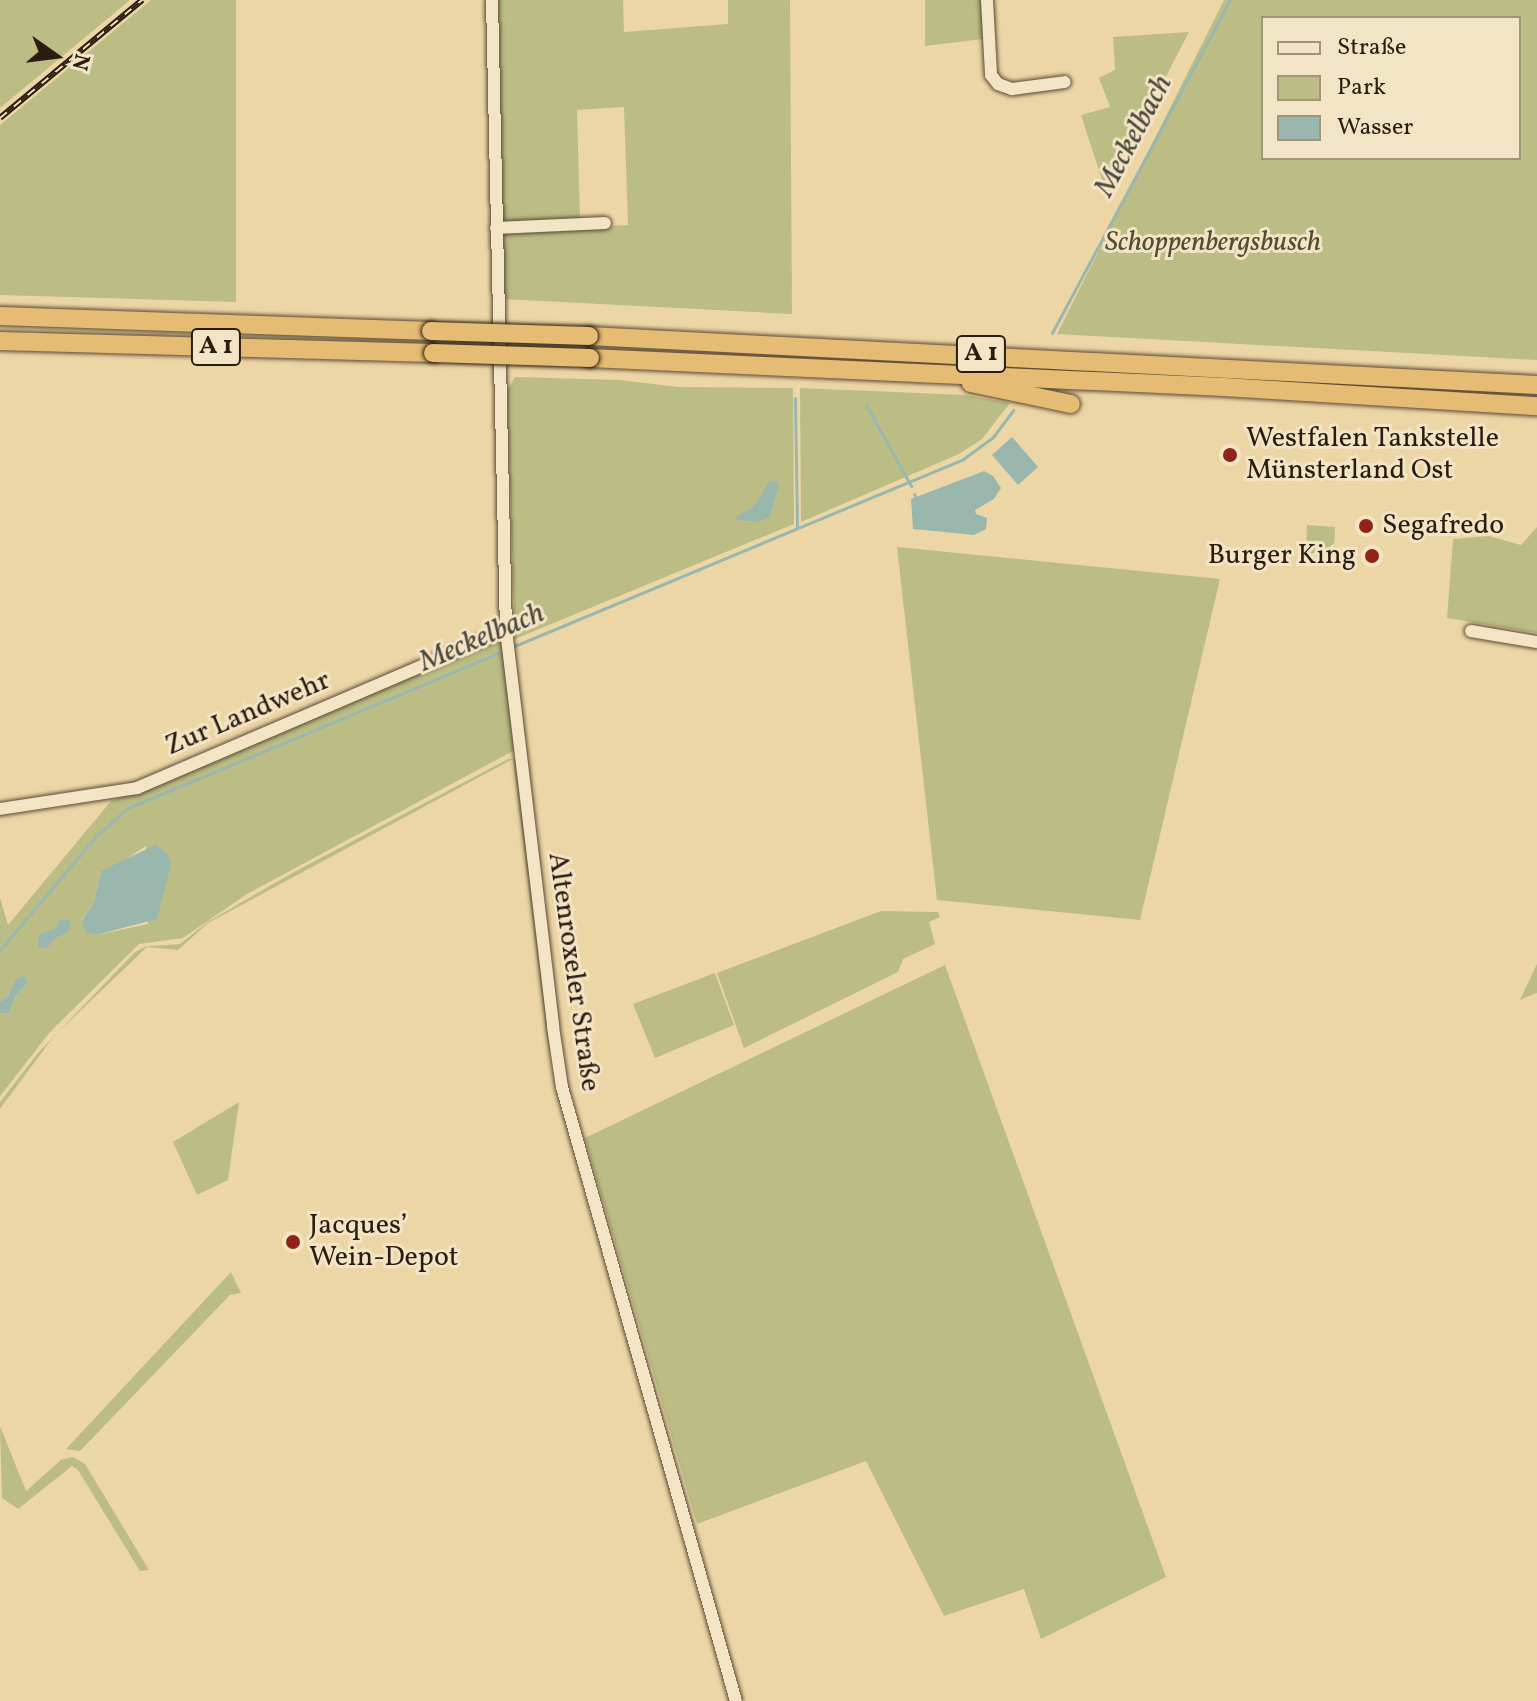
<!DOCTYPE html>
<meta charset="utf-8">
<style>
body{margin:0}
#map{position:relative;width:1537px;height:1701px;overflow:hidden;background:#edd6a6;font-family:Vollkorn,serif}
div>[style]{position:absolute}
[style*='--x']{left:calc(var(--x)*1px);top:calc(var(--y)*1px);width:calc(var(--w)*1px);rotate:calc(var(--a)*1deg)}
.green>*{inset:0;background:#bbbd85}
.water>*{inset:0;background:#9ab7ae}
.stream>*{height:3px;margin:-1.5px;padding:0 1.5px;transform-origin:1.5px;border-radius:1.5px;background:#9ab7ae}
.roads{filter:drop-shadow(0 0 2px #5b4a34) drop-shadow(0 0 2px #5b4a34)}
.minor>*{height:12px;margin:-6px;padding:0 6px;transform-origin:6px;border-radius:6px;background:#f3e4c5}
.highway>*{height:18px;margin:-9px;padding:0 9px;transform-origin:9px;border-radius:9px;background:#e6bb73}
.rail>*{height:6px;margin-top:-3px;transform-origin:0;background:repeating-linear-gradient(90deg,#f3e4c5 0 9px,#2a1c0e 0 18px);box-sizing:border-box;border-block:2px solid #2a1c0e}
.bridges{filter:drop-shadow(0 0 2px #2a1c0e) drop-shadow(0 0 2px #2a1c0e)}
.highway-bridge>*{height:18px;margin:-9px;padding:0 9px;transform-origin:9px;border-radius:9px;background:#e6bb73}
.dots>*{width:22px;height:22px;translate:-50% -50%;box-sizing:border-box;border:4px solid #f3e4c5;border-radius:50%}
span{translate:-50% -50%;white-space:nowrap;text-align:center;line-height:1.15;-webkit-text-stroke:6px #f3e4c5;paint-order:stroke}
.shield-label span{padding:2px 6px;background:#f3e4c5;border:2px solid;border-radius:6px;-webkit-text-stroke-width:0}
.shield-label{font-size:26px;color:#2a1c0e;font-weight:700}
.park-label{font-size:28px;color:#564c32;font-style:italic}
.poi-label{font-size:28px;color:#2a1c0e}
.left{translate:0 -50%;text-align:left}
.right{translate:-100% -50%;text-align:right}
.street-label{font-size:28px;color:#2a1c0e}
.water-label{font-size:30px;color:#4c4a3e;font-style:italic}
.legend{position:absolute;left:1261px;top:16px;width:260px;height:144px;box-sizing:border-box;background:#f3e4c5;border:2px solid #a3947c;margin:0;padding:10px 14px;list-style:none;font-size:24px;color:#2a1c0e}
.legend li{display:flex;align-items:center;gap:16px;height:40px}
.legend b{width:40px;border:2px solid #a3947c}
.north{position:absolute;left:16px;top:16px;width:80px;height:80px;-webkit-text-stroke:6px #f3e4c5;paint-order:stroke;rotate:104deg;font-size:22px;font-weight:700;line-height:32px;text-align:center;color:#2a1c0e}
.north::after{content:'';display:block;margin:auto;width:28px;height:36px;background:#2a1c0e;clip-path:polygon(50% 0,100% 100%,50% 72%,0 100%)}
</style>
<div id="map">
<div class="green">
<i style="clip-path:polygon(0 0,130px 0,0 108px)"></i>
<i style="clip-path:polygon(151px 0,236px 0,236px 302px,0 295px,0 125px)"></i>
<i style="clip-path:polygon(497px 0,623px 0,624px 32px,728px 24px,728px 0,790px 0,792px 314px,503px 299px,502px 232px,628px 225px,624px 107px,577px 110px,580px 220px,502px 224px)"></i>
<i style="clip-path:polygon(925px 0,984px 0,983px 39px,925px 46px)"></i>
<i style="clip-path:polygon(evenodd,1224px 0,1537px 0,1537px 360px,1057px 334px,1224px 0,1519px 18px,1519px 158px,1263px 158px,1263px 18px,1519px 18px)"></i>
<i style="clip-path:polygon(1189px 32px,1106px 192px,1081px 115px,1110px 107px,1099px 78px,1115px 70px,1113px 37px)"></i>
<i style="clip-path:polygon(515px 377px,620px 380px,678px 387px,793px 388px,794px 524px,515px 639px,507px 391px)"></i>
<i style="clip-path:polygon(800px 388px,965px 395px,1010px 403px,982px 439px,959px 454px,801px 522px)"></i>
<i style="clip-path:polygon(1307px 525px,1335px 527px,1334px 554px,1306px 553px)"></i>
<i style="clip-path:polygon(1537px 527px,1537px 633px,1447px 618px,1453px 539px,1489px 536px,1521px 545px)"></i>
<i style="clip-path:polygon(897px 547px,1220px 579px,1140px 920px,937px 900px)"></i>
<i style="clip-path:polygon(evenodd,501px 639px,517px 748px,513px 751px,247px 894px,183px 938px,139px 944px,50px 1032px,0 1096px,0 1013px,9px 1013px,15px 997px,28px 982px,16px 979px,8px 995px,0 1002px,0 898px,8px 925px,111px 801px,501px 639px,146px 846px,148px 924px,96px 935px,85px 932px,82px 919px,94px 902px,101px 871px,114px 867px,146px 846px)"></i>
<i style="clip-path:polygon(508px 759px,514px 759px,518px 760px,573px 1139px,571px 1143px,547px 1039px,513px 759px,208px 923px,178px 950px,147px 947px,54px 1036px,0 1109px,0 1102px,38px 1053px,134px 953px,144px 947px,151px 946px,180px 944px,209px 921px,294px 872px)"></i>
<i style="clip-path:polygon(881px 911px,938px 912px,940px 917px,929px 922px,935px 944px,903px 959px,898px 972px,744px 1048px,717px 973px)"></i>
<i style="clip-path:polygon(1537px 964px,1537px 993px,1520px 1000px)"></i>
<i style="clip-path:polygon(945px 965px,1166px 1577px,1041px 1639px,1024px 1589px,944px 1616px,866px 1461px,697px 1524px,585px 1138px)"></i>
<i style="clip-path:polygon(715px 973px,734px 1025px,655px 1058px,633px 1004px)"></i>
<i style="clip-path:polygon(239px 1102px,228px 1180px,197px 1195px,173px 1142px)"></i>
<i style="clip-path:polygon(231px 1272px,241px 1293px,230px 1295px,80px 1451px,66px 1449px)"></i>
<i style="clip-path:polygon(0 1426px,26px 1491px,61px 1460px,73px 1457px,85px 1464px,149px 1570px,140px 1571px,78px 1470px,72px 1466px,18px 1509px,2px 1498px)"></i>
</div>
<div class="water">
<i style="clip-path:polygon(1012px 437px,1038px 467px,1018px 485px,992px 455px)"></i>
<i style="clip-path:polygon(984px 471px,993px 476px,1001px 488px,994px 499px,975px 510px,976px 514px,987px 518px,986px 529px,974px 535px,913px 529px,911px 499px)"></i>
<i style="clip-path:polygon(769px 482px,777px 482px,778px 488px,770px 516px,758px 522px,736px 520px,737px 516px,754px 506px)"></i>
<i style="clip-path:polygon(155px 845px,167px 853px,171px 865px,157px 919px,96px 935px,85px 932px,82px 920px,94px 902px,101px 871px)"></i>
<i style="clip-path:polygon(61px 919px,69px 920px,71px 925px,67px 933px,57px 937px,47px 948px,38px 947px,39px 934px,53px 930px)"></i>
<i style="clip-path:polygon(24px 976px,28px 982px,15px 997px,9px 1013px,0 1013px,0 1002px,8px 995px,16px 979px)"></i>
</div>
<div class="stream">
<i style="--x:1052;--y:333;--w:378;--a:-61.9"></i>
<i style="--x:795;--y:398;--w:129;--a:89.1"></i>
<i style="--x:866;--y:405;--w:93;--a:60.9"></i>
<i style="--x:914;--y:494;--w:4;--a:63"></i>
<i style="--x:512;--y:647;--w:489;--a:-22.6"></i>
<i style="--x:963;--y:459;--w:37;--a:-36"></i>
<i style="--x:993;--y:437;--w:34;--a:-53"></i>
<i style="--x:0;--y:950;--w:149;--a:-49.9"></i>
<i style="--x:96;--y:836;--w:43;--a:-41.2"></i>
<i style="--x:128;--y:808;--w:409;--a:-22.7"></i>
</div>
<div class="roads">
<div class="minor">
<i style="--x:492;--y:0;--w:630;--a:88.73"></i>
<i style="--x:506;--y:630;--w:400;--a:83.2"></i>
<i style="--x:553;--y:1027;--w:61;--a:81.5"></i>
<i style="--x:562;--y:1087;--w:638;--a:74.18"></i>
<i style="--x:987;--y:0;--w:75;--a:86.9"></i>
<i style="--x:991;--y:75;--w:11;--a:52"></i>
<i style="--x:998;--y:84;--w:15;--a:20"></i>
<i style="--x:1012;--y:89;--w:53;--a:-7.5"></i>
<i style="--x:496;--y:228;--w:109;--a:-2.6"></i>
<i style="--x:1471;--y:631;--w:67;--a:9.5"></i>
<i style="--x:0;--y:809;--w:139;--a:-8.7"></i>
<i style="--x:137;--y:788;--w:401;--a:-23.2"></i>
</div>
<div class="highway">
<i style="--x:0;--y:316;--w:431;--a:2"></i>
<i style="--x:589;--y:336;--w:949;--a:2.96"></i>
<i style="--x:0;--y:341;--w:433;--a:1.6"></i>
<i style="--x:590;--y:358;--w:635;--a:2.62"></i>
<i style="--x:1224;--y:387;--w:314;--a:3.5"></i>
<i style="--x:971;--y:383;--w:102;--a:11.9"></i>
</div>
</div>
<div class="rail">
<i style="--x:0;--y:118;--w:185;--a:-39.7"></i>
</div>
<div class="bridges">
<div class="highway-bridge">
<i style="--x:431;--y:331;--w:158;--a:1.8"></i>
<i style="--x:433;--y:353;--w:157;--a:1.8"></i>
</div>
</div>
<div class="dots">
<i style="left:1230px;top:455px;background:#8f2418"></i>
<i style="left:1366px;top:526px;background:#8f2418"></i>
<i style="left:1372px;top:556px;background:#8f2418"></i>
<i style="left:293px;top:1242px;background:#8f2418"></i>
</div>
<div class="shield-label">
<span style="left:216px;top:347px">A 1</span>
<span style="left:981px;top:354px">A 1</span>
</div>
<div class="park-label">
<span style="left:1213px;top:243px">Schoppenbergsbusch</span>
</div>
<div class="poi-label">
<span class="left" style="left:1246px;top:455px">Westfalen Tankstelle<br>Münsterland Ost</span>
<span class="left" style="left:1382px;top:526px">Segafredo</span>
<span class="right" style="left:1356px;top:556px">Burger King</span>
<span class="left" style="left:309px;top:1242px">Jacques’<br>Wein-Depot</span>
</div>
<div class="street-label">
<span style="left:248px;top:714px;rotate:-23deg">Zur Landwehr</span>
<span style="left:573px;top:972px;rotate:82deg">Altenroxeler Straße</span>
</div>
<div class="water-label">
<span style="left:1134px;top:136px;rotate:-62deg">Meckelbach</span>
<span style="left:482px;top:638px;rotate:-23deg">Meckelbach</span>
</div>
<ul class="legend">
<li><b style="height:10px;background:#f3e4c5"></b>Straße</li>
<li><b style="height:22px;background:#bbbd85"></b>Park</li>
<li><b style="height:22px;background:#9ab7ae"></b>Wasser</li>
</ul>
<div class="north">N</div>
</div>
